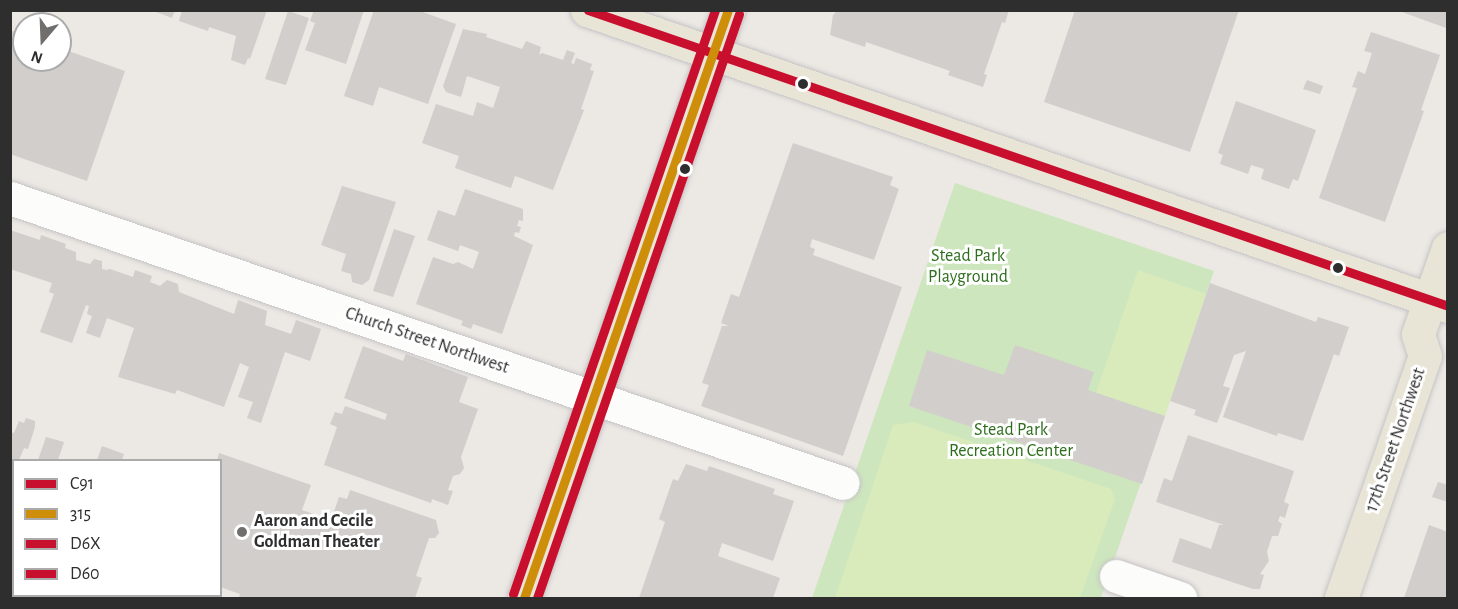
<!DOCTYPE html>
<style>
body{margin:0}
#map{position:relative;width:1458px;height:609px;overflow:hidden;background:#ece8e4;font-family:"Alegreya Sans",sans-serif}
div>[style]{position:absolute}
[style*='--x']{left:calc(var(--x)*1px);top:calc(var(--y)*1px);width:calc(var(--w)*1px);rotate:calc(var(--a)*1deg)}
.green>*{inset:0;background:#cee6be}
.pitch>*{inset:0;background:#d9eabb}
.building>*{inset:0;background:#d1cecb}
.roads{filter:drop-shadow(0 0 2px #c5c4c5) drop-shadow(0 0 2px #c5c4c5)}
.minor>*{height:33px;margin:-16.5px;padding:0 16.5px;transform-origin:16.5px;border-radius:16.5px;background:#fcfcfb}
.major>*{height:33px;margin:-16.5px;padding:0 16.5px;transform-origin:16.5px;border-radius:16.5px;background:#e8e4d6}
.bus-1>*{height:9px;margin:-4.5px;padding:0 4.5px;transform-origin:4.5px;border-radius:4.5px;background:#c8102e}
.bus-2>*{height:9px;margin:-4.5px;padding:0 4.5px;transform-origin:4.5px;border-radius:4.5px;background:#cf8e09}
.bus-3>*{height:9px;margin:-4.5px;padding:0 4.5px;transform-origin:4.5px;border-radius:4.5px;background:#c8102e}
.bus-4>*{height:9px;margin:-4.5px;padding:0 4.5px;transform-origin:4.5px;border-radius:4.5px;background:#c8102e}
.dots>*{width:16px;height:16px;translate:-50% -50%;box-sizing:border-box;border:3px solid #fff;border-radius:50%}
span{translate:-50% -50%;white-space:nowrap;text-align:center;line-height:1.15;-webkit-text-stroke:6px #fff;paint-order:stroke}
.park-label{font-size:18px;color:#2c6e1b}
.street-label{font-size:18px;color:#2e2e2e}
.poi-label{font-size:18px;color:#2e2e2e;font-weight:700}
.left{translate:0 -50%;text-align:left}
.frame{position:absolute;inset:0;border:12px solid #2e2e2e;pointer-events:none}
.legend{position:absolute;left:12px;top:459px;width:210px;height:138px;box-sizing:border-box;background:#fff;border:2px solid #ababab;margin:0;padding:8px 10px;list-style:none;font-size:18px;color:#2e2e2e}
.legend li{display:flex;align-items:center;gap:12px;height:30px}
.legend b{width:30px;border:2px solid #ababab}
.north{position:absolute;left:12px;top:12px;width:60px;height:60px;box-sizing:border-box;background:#fff;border:2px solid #ababab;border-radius:50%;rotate:199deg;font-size:16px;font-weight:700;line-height:24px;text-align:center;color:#2e2e2e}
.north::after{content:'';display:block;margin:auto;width:21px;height:27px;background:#706f6e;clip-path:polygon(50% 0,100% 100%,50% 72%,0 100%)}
</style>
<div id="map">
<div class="green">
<i style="clip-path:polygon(955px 183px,1214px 271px,1101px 598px,812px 598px)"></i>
</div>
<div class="pitch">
<i style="clip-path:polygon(1138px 270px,1206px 294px,1165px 416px,1096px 393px)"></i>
<i style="clip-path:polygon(914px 422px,1111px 489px,1115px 499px,1080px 598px,835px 598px,893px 425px)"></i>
</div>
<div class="building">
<i style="clip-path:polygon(151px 10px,175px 10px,172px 18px)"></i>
<i style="clip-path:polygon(182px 10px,267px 10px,250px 59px,248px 58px,245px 65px,231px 60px,236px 36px,209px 27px,208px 31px,179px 21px)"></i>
<i style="clip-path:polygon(314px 10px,364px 10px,346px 64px,305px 50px,315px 23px,310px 21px)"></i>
<i style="clip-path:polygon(374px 10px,417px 10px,456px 24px,428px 104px,379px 87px,373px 106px,344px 96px)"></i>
<i style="clip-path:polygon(838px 10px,1009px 10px,1005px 23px,1002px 22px,984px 74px,987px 75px,983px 87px,948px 75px,950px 71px,866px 42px,865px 47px,830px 35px,833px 15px)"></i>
<i style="clip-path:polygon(1075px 10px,1239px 10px,1190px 152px,1044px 102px)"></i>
<i style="clip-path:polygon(1403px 10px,1448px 10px,1446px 28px,1402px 12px)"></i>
<i style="clip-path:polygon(288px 11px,309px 18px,286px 85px,265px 79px)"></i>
<i style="clip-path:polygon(463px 29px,487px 34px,486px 37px,522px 49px,526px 41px,541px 47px,539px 55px,542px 53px,563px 60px,567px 50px,575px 53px,571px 63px,574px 64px,576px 58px,592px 64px,590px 70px,594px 71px,581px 109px,584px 110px,553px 190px,515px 176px,511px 188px,455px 168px,459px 156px,422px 143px,436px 104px,473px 116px,477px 102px,493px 108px,500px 87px,467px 76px,461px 97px,446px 92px,443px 86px)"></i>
<i style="clip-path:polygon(10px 30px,24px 35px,24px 60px,60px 60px,60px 48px,125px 71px,87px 181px,10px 154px)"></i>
<i style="clip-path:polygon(1371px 32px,1440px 55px,1421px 110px,1424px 111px,1385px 222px,1319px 198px,1357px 88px,1352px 87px,1358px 71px,1365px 74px,1372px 53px,1364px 51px)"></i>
<i style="clip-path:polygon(1307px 80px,1323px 86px,1320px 94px,1303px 89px)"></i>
<i style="clip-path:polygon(1236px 101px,1316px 130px,1298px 181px,1293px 179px,1289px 189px,1261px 179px,1264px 169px,1251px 165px,1248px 174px,1220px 164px,1223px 155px,1218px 153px)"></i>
<i style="clip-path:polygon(793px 143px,893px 177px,890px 185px,899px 189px,874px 260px,812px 239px,810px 247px,815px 249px,813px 255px,902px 287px,843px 456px,701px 406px,709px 385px,702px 383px,722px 326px,729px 326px,721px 323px,731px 294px,739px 297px)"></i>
<i style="clip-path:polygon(342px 186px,396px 202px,369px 280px,362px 285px,352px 282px,351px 274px,341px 271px,346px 254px,321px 245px)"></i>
<i style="clip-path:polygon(465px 189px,523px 209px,523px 221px,519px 220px,517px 226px,521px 227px,519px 233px,515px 232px,514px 236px,533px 245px,502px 334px,473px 324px,471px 329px,461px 325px,463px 321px,416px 304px,433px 257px,453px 264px,458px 262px,473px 269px,479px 252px,460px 245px,458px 251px,427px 240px,438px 210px,455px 216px)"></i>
<i style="clip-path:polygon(394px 229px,415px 236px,393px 297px,373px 291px)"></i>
<i style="clip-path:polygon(10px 230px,40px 240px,41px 235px,66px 244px,65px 248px,76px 252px,76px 260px,90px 264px,94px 259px,102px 261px,102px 269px,107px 270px,110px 269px,133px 277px,135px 270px,152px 276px,150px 282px,160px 286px,167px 280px,178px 284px,179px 292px,234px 314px,238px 300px,267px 311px,265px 325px,291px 334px,296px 320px,321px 329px,310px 361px,285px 352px,261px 423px,247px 418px,253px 402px,238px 397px,249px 367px,240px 363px,224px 407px,177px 390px,175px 394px,118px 377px,134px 328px,107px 318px,100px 338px,86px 333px,92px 316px,87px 314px,89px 306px,86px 305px,72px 343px,40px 332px,54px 294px,49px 292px,52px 283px,10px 269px)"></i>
<i style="clip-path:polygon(1210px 283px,1316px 322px,1318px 317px,1349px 327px,1339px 356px,1334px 354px,1303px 441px,1278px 433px,1277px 436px,1223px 417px,1246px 351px,1234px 355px,1223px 386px,1230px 388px,1217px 423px,1194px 415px,1196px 410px,1170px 401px)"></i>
<i style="clip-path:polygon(1015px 345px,1094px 372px,1088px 390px,1165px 416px,1142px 484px,909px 406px,927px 350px,1004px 375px)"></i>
<i style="clip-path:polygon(363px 346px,403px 361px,406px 354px,468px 377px,459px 402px,478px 409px,461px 457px,464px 468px,460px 474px,453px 476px,448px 490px,453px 491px,448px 505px,432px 499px,431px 503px,324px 465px,337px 427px,330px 424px,335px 412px,342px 414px,345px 406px,385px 420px,387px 414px,344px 398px)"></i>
<i style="clip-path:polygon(26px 418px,35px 421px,35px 427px,28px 449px,24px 448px,19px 460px,14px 460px,14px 518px,10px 517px,10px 432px,14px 433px,19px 421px,24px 423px)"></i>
<i style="clip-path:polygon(1188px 435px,1294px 471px,1284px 502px,1289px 504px,1285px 518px,1280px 516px,1278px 521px,1282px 524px,1278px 536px,1272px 536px,1267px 552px,1269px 561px,1260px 574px,1264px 575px,1260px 589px,1253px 589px,1172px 562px,1180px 538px,1211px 549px,1219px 525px,1224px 525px,1156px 502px,1164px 478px,1172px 481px)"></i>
<i style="clip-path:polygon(46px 437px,64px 442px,58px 460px,38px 460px)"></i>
<i style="clip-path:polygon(102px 446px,124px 454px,122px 460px,97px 460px)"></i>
<i style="clip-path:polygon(219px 453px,311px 485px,302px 510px,331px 520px,339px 497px,347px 499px,350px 490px,436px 520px,439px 533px,435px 538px,429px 538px,416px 576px,422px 578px,415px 598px,239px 598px,240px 594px,220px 587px,220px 460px,217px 460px)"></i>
<i style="clip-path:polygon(686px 464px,707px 471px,709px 466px,775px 489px,773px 494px,794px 501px,773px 561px,722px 543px,718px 556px,780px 578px,773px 598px,639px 598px,665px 522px,659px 519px,673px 479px,678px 481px)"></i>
<i style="clip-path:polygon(1438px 482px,1448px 485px,1448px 502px,1432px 497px)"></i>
<i style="clip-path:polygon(1429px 525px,1448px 532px,1448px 598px,1404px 598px)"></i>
</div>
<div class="roads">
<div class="minor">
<i style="--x:10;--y:198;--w:880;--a:18.89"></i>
<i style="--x:1116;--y:576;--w:68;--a:19"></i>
</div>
<div class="major">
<i style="--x:587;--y:10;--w:910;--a:18.97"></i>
<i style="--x:30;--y:596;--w:8;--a:14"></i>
<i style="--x:524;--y:598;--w:622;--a:-70.87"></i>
<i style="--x:1341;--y:598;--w:256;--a:-70.9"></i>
<i style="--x:1425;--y:356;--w:23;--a:-108"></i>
<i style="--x:1418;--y:334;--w:91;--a:-70.8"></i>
</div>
</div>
<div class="bus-1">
<i style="--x:588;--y:10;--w:910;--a:18.99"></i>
</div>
<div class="bus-2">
<i style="--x:524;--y:598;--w:622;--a:-70.87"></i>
</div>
<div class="bus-3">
<i style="--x:537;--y:598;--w:618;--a:-70.92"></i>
</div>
<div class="bus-4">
<i style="--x:513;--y:594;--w:618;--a:-70.92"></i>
</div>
<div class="dots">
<i style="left:803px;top:84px;background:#2e2e2e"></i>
<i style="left:685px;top:169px;background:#2e2e2e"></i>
<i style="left:1338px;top:268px;background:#2e2e2e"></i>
<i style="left:242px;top:532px;background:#706f6e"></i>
</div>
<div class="park-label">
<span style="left:968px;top:267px">Stead Park<br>Playground</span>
<span style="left:1011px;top:441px">Stead Park<br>Recreation Center</span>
</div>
<div class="street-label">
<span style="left:427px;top:341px;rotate:19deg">Church Street Northwest</span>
<span style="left:1396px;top:440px;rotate:-71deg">17th Street Northwest</span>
</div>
<div class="poi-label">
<span class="left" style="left:254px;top:532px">Aaron and Cecile<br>Goldman Theater</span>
</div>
<div class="frame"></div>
<ul class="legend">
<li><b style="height:8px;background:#c8102e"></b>C91</li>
<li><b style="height:8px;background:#cf8e09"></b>315</li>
<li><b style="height:8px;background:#c8102e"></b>D6X</li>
<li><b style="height:8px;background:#c8102e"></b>D60</li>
</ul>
<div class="north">N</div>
</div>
